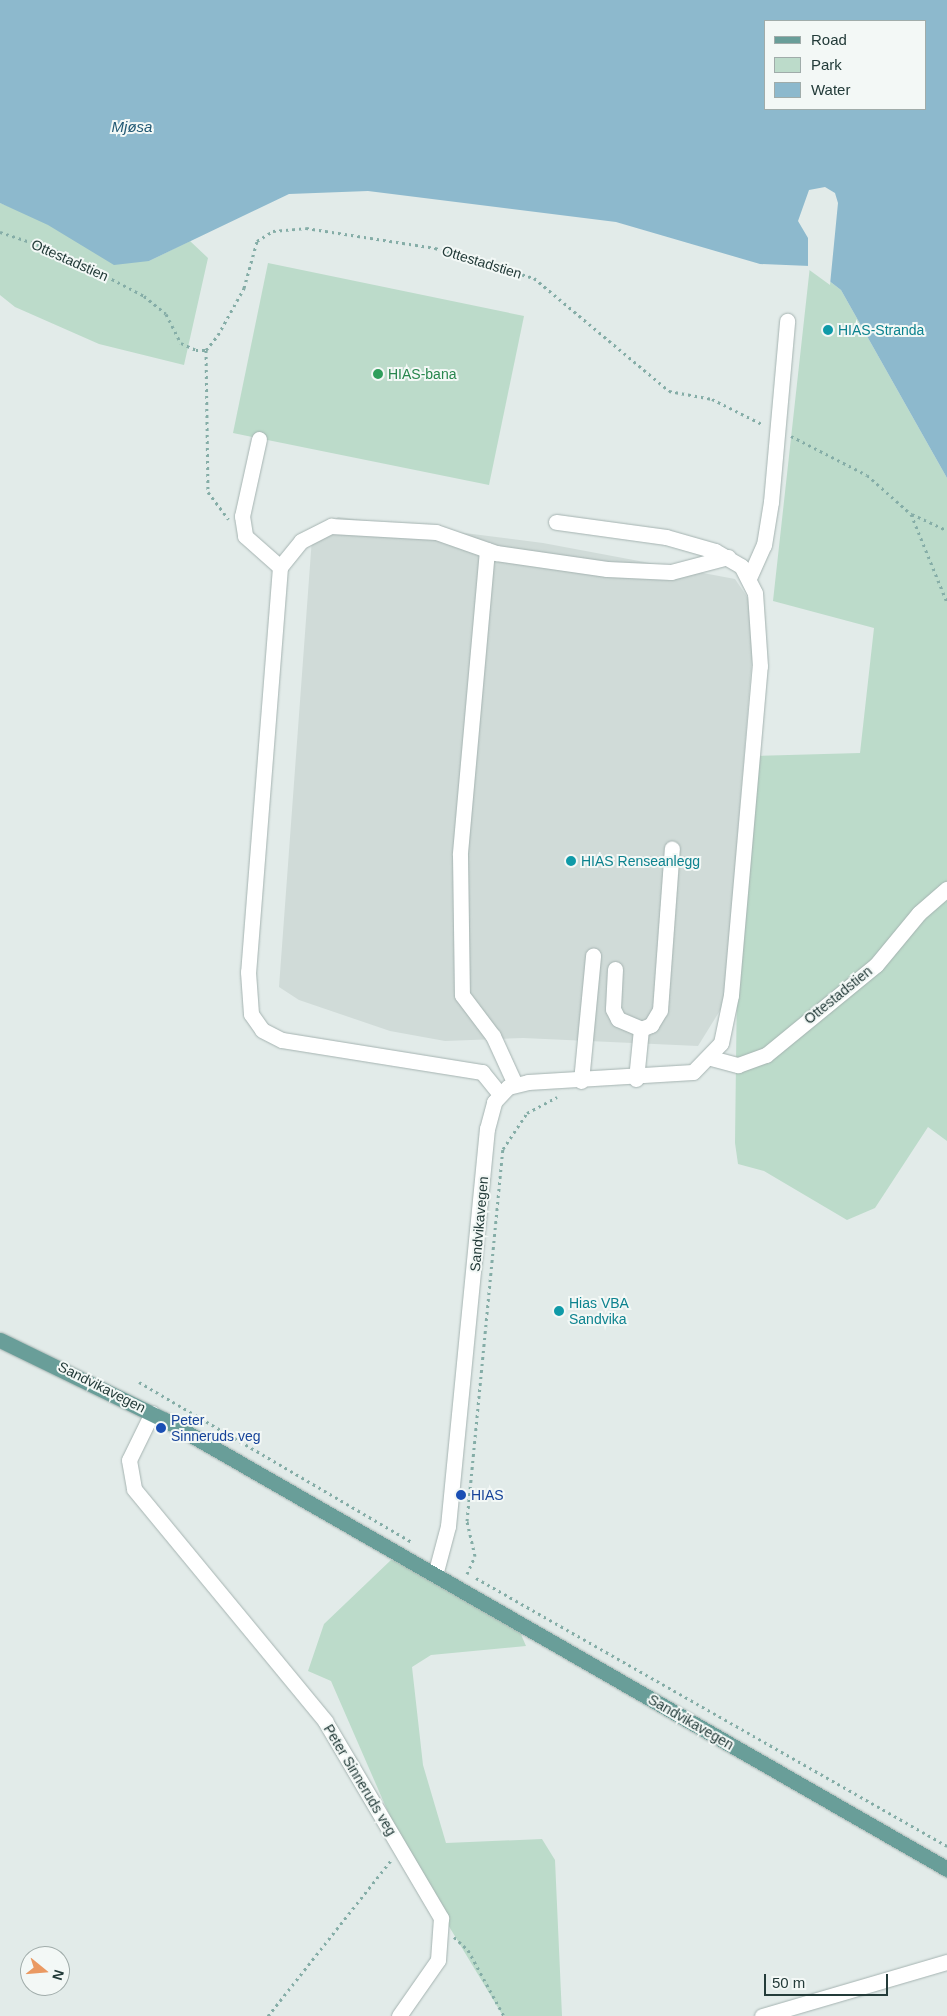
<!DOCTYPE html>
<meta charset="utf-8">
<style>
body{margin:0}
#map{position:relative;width:947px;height:2016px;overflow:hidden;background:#e2ebe9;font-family:Arial,sans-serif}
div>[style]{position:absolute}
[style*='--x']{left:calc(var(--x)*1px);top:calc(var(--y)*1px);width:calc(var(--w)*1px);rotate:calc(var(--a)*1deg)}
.built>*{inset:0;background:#d0dbd8}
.green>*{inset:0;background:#bcdbca}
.water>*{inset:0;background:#8db9cd}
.pier>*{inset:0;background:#e2ebe9}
.path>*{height:3px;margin-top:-1.5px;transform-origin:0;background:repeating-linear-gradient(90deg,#85ada7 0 2.5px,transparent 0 6.5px)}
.roads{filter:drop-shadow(0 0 1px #a5b3b1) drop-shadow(0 0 1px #a5b3b1)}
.minor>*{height:15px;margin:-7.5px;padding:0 7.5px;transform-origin:7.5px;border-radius:7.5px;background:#fff}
.major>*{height:15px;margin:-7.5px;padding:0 7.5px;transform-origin:7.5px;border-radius:7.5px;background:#699e99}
.dots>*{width:14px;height:14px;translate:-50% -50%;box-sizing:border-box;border:2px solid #f3f8f6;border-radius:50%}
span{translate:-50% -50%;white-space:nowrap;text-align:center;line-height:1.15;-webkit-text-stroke:4px #f3f8f6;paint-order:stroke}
.street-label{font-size:14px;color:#233b39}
.culture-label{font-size:14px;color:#0d838f}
.left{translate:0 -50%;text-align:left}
.leisure-label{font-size:14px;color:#27864d}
.transit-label{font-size:14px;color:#164399}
.water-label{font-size:15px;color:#215974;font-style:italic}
.legend{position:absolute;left:764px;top:20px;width:162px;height:90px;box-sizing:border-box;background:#f3f8f6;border:1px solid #a0acaa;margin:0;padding:6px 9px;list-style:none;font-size:15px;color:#233b39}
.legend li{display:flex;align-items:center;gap:10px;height:25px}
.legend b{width:25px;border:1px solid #a0acaa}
.north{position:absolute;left:20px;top:1946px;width:50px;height:50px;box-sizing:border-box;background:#f3f8f6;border:1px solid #a0acaa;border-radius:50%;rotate:107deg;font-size:14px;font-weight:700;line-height:20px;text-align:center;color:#233b39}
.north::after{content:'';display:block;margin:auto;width:18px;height:22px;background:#ea9962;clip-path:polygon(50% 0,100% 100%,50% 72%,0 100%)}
.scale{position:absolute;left:764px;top:1974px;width:124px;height:22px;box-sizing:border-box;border:2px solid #233b39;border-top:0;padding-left:6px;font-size:15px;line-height:18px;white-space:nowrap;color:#233b39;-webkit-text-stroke:4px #f3f8f6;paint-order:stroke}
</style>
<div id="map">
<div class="built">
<i style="clip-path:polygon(338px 517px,543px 543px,735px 579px,756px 610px,724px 1004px,698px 1046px,523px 1038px,445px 1041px,390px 1031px,299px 1000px,279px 987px,312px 538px)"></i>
</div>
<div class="green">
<i style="clip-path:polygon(0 203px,149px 261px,190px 241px,208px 258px,184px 365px,99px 344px,15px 307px,0 295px)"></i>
<i style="clip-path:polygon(268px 263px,524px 316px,489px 485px,233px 433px)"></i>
<i style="clip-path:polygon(810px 266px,841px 290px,947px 478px,947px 1141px,928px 1127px,875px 1208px,847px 1220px,764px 1171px,738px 1164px,735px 1143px,737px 983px,755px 756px,860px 753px,874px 628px,773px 601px)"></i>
<i style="clip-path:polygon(391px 1560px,433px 1566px,516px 1623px,526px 1646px,431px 1655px,412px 1667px,423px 1765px,446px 1843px,542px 1839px,555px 1860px,562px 2016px,503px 2016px,409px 1860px,331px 1681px,308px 1671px,324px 1624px)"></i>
</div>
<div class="water">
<i style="clip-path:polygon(evenodd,0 0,947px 0,947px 478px,841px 290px,810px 266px,760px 264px,616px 222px,368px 191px,289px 194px,149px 261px,114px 265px,48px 225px,0 203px,0 0,766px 21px,926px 21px,926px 109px,766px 109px,766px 21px)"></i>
</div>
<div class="pier">
<i style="clip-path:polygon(825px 187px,835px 193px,838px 203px,830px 285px,808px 269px,808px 238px,798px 221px,809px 190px)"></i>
</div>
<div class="path">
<i style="--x:0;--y:232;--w:63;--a:18.4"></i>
<i style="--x:60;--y:252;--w:95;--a:27.6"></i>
<i style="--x:144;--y:296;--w:28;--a:39"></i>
<i style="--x:166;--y:314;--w:33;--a:63"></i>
<i style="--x:181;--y:343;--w:17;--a:25"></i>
<i style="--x:196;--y:350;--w:10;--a:0"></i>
<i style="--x:206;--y:350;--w:19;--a:-51"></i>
<i style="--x:218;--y:335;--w:54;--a:-61"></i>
<i style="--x:244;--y:288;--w:49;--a:-74.5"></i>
<i style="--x:257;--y:241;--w:19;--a:-32"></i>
<i style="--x:273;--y:231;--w:33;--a:-5"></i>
<i style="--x:306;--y:228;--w:131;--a:8.8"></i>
<i style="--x:435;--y:248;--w:103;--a:16.9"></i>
<i style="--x:534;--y:278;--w:176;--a:39.9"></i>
<i style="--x:669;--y:391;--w:44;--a:10.5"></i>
<i style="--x:712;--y:399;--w:56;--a:26.6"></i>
<i style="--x:206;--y:350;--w:142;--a:89.2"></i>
<i style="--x:208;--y:492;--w:34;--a:53"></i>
<i style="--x:791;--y:436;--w:85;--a:27.2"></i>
<i style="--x:867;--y:475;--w:59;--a:41.6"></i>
<i style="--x:911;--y:514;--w:95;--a:67.8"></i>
<i style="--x:912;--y:514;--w:38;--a:25"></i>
<i style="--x:139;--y:1382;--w:316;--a:30.4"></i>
<i style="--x:467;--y:1574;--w:20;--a:-66"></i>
<i style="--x:475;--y:1556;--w:36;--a:-103"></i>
<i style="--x:467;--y:1521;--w:374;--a:-84.5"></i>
<i style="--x:503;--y:1149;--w:43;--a:-56.3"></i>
<i style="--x:527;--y:1113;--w:34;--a:-28"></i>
<i style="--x:476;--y:1578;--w:542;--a:29.64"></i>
<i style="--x:454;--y:1937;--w:19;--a:43"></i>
<i style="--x:468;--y:1950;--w:75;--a:61.4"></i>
<i style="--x:268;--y:2016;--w:199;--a:-51.7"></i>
</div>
<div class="roads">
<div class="minor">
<i style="--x:259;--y:439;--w:79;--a:102.4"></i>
<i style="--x:242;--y:516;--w:20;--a:81"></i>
<i style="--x:245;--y:536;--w:47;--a:41.5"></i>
<i style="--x:280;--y:567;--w:406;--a:94.5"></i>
<i style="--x:248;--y:972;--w:42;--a:85.9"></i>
<i style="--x:251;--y:1014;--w:19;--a:55"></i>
<i style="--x:262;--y:1030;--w:22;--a:27"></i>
<i style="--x:282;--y:1040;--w:203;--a:9.1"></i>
<i style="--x:482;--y:1072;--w:28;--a:51"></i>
<i style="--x:487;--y:550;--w:306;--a:95.1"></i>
<i style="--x:460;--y:855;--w:140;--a:89.2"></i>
<i style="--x:462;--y:995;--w:51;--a:52.9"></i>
<i style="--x:493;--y:1036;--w:53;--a:65.4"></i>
<i style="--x:280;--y:567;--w:33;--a:-51"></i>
<i style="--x:301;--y:541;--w:34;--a:-27"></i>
<i style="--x:331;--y:526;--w:105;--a:3.3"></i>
<i style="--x:436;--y:532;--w:64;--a:19.3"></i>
<i style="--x:496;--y:553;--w:112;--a:8.2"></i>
<i style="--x:607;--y:569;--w:64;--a:2.7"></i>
<i style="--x:671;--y:572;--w:59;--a:-14.7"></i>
<i style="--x:749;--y:578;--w:36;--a:-66"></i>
<i style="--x:764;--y:545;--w:44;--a:-80.8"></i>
<i style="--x:771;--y:502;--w:182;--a:-84.9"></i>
<i style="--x:615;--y:969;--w:40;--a:92.9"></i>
<i style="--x:613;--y:1009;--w:11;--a:63"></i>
<i style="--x:618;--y:1019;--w:25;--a:23"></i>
<i style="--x:711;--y:1058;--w:28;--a:15"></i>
<i style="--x:738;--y:1065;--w:30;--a:-20"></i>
<i style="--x:766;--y:1055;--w:142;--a:-39.3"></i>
<i style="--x:876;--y:965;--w:67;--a:-50.4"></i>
<i style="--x:919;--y:913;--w:37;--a:-41"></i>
<i style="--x:636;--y:1079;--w:50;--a:-84.3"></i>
<i style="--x:641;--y:1029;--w:11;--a:-22"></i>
<i style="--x:651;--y:1025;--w:17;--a:-59"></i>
<i style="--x:660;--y:1010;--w:162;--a:-85.8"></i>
<i style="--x:581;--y:1081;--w:126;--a:-84.5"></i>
<i style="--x:152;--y:1413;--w:52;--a:116.1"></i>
<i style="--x:129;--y:1460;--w:29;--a:80"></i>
<i style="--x:134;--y:1489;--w:301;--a:50.5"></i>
<i style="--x:325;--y:1721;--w:229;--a:59.5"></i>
<i style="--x:441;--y:1918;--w:42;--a:94.1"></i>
<i style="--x:438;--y:1960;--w:68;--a:124.9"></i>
<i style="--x:435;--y:1575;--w:51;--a:-75.1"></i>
<i style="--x:448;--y:1526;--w:399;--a:-84.4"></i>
<i style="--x:487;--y:1129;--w:28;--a:-75"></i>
<i style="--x:494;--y:1102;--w:21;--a:-47"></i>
<i style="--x:508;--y:1087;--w:21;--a:-14"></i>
<i style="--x:528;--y:1082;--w:165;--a:-3.5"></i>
<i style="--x:693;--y:1072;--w:40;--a:-46"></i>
<i style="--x:721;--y:1043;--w:49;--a:-78.2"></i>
<i style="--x:731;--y:995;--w:330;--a:-85"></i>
<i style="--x:760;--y:666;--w:73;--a:-93.9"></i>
<i style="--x:755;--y:593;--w:30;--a:-117"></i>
<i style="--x:741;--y:566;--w:30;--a:-150"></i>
<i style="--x:715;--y:551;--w:51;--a:-164.1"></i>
<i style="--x:666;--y:537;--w:111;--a:-172.2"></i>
<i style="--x:762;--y:2016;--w:193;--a:-16.3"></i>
</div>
<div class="major">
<i style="--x:0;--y:1340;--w:183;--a:25.9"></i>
<i style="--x:165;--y:1420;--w:902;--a:29.86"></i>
</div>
</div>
<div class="dots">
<i style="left:828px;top:330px;background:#0f9aa8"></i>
<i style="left:378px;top:374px;background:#2e9e5b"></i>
<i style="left:571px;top:861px;background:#0f9aa8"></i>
<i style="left:559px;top:1311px;background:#0f9aa8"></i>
<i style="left:161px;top:1428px;background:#1a4fb4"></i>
<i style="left:461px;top:1495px;background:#1a4fb4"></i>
</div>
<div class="street-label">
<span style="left:70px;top:260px;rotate:24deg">Ottestadstien</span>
<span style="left:482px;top:262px;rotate:17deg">Ottestadstien</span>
<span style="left:838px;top:995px;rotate:-39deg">Ottestadstien</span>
<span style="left:479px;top:1224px;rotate:-85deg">Sandvikavegen</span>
<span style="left:102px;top:1387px;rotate:27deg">Sandvikavegen</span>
<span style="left:691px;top:1722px;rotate:30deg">Sandvikavegen</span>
<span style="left:360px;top:1780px;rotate:59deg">Peter Sinneruds veg</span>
</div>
<div class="culture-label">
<span class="left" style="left:838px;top:330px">HIAS-Stranda</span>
<span class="left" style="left:581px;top:861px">HIAS Renseanlegg</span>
<span class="left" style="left:569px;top:1311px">Hias VBA<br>Sandvika</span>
</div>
<div class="leisure-label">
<span class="left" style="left:388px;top:374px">HIAS-bana</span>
</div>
<div class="transit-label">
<span class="left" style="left:171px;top:1428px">Peter<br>Sinneruds veg</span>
<span class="left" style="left:471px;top:1495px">HIAS</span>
</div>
<div class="water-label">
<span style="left:132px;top:127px">Mjøsa</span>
</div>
<ul class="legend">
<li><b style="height:6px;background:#699e99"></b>Road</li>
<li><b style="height:14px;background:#bcdbca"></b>Park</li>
<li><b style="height:14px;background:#8db9cd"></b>Water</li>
</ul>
<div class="north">N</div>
<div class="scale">50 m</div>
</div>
